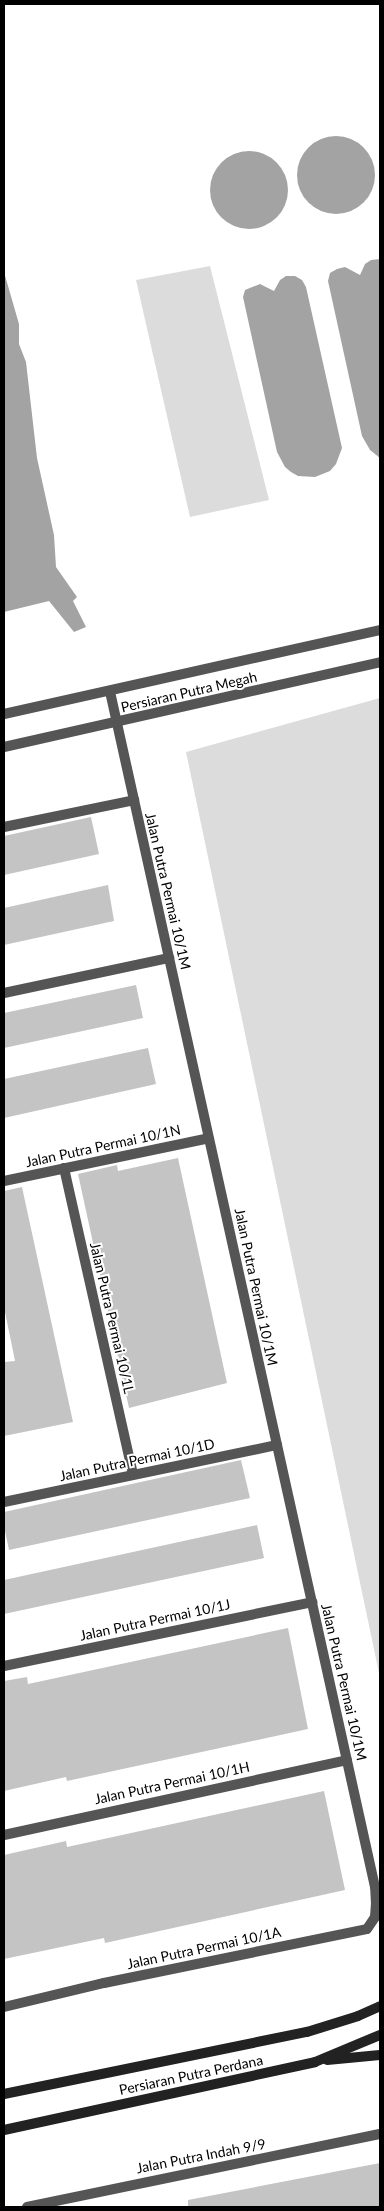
<!DOCTYPE html>
<style>
body{margin:0}
#map{position:relative;width:384px;height:2211px;overflow:hidden;background:#fff;font-family:Lato,sans-serif}
div>[style]{position:absolute}
[style*='--x']{left:calc(var(--x)*1px);top:calc(var(--y)*1px);width:calc(var(--w)*1px);rotate:calc(var(--a)*1deg)}
.green>*{inset:0;background:#dcdcdc}
.water>*{inset:0;background:#a3a3a3}
.round{border-radius:50%}
.building>*{inset:0;background:#c4c4c4}
.minor>*{height:10px;margin:-5px;padding:0 5px;transform-origin:5px;border-radius:5px;background:#555}
.tertiary>*{height:10px;margin:-5px;padding:0 5px;transform-origin:5px;border-radius:5px;background:#555}
.secondary>*{height:10px;margin:-5px;padding:0 5px;transform-origin:5px;border-radius:5px;background:#222}
span{translate:-50% -50%;white-space:nowrap;text-align:center;line-height:1.15;-webkit-text-stroke:4px #fff;paint-order:stroke}
.street-label{font-size:14px;color:#000}
.frame{position:absolute;inset:0;border:5px solid #000;pointer-events:none}
</style>
<div id="map">
<div class="green">
<i style="clip-path:polygon(210px 266px,269px 500px,190px 517px,136px 280px)"></i>
<i style="clip-path:polygon(380px 698px,380px 1678px,186px 752px)"></i>
</div>
<div class="water">
<i class="round" style="left:297px;top:136px;width:78px;height:78px"></i>
<i class="round" style="left:210px;top:151px;width:78px;height:78px"></i>
<i style="clip-path:polygon(4px 243px,4px 272px,19px 324px,19px 344px,26px 362px,37px 458px,54px 535px,56px 567px,77px 597px,73px 601px,86px 627px,74px 632px,49px 601px,4px 612px)"></i>
<i style="clip-path:polygon(380px 259px,380px 458px,370px 450px,362px 436px,328px 281px,330px 273px,337px 269px,345px 267px,360px 275px,365px 264px,371px 260px)"></i>
<i style="clip-path:polygon(286px 276px,295px 276px,302px 280px,306px 287px,342px 448px,336px 464px,330px 471px,315px 477px,298px 476px,291px 472px,285px 467px,277px 452px,243px 297px,245px 290px,260px 284px,274px 291px,280px 280px)"></i>
</div>
<div class="building">
<i style="clip-path:polygon(91px 817px,99px 854px,4px 875px,4px 836px)"></i>
<i style="clip-path:polygon(108px 885px,114px 921px,4px 945px,4px 908px)"></i>
<i style="clip-path:polygon(136px 985px,143px 1018px,4px 1048px,4px 1013px)"></i>
<i style="clip-path:polygon(148px 1048px,156px 1084px,4px 1118px,4px 1079px)"></i>
<i style="clip-path:polygon(178px 1158px,227px 1383px,129px 1408px,78px 1174px,117px 1165px,118px 1171px)"></i>
<i style="clip-path:polygon(22px 1187px,73px 1422px,4px 1436px,4px 1362px,15px 1361px,4px 1307px,4px 1191px)"></i>
<i style="clip-path:polygon(241px 1460px,250px 1498px,9px 1550px,4px 1526px,4px 1512px)"></i>
<i style="clip-path:polygon(257px 1525px,264px 1558px,4px 1614px,4px 1580px)"></i>
<i style="clip-path:polygon(288px 1628px,308px 1729px,67px 1781px,66px 1777px,4px 1791px,4px 1681px,27px 1677px,28px 1684px)"></i>
<i style="clip-path:polygon(324px 1791px,345px 1890px,105px 1943px,104px 1938px,4px 1959px,4px 1855px,66px 1841px,67px 1847px)"></i>
<i style="clip-path:polygon(380px 2163px,380px 2207px,188px 2207px,188px 2200px)"></i>
</div>
<div class="minor">
<i style="--x:4;--y:827;--w:133;--a:-11.7"></i>
<i style="--x:4;--y:993;--w:169;--a:-12"></i>
<i style="--x:64;--y:1168;--w:314;--a:77.3"></i>
<i style="--x:4;--y:1181;--w:209;--a:-11.8"></i>
<i style="--x:4;--y:1502;--w:279;--a:-11.8"></i>
<i style="--x:4;--y:1666;--w:315;--a:-11.7"></i>
<i style="--x:4;--y:1835;--w:351;--a:-12.3"></i>
<i style="--x:4;--y:2007;--w:103;--a:-13.5"></i>
<i style="--x:104;--y:1983;--w:268;--a:-11.6"></i>
<i style="--x:367;--y:1929;--w:14;--a:-56"></i>
<i style="--x:375;--y:1917;--w:13;--a:-86"></i>
<i style="--x:376;--y:1904;--w:17;--a:-93"></i>
<i style="--x:375;--y:1887;--w:1224;--a:-102.5"></i>
<i style="--x:27;--y:2207;--w:360;--a:-11.7"></i>
</div>
<div class="tertiary">
<i style="--x:4;--y:714;--w:385;--a:-12.6"></i>
<i style="--x:4;--y:747;--w:385;--a:-12.7"></i>
</div>
<div class="secondary">
<i style="--x:327;--y:2060;--w:53;--a:-5.4"></i>
<i style="--x:4;--y:2094;--w:309;--a:-11.6"></i>
<i style="--x:307;--y:2032;--w:53;--a:-17.4"></i>
<i style="--x:358;--y:2016;--w:24;--a:-24"></i>
<i style="--x:4;--y:2130;--w:318;--a:-12.3"></i>
<i style="--x:315;--y:2062;--w:70;--a:-22.6"></i>
</div>
<div class="street-label">
<span style="left:189px;top:692px;rotate:-13deg">Persiaran Putra Megah</span>
<span style="left:168px;top:891px;rotate:77deg">Jalan Putra Permai 10/1M</span>
<span style="left:103px;top:1146px;rotate:-12deg">Jalan Putra Permai 10/1N</span>
<span style="left:256px;top:1287px;rotate:78deg">Jalan Putra Permai 10/1M</span>
<span style="left:112px;top:1318px;rotate:77deg">Jalan Putra Permai 10/1L</span>
<span style="left:137px;top:1460px;rotate:-12deg">Jalan Putra Permai 10/1D</span>
<span style="left:155px;top:1620px;rotate:-12deg">Jalan Putra Permai 10/1J</span>
<span style="left:344px;top:1682px;rotate:77deg">Jalan Putra Permai 10/1M</span>
<span style="left:172px;top:1783px;rotate:-12deg">Jalan Putra Permai 10/1H</span>
<span style="left:204px;top:1948px;rotate:-12deg">Jalan Putra Permai 10/1A</span>
<span style="left:191px;top:2075px;rotate:-12deg">Persiaran Putra Perdana</span>
<span style="left:201px;top:2156px;rotate:-11deg">Jalan Putra Indah 9/9</span>
</div>
<div class="frame"></div>
</div>
